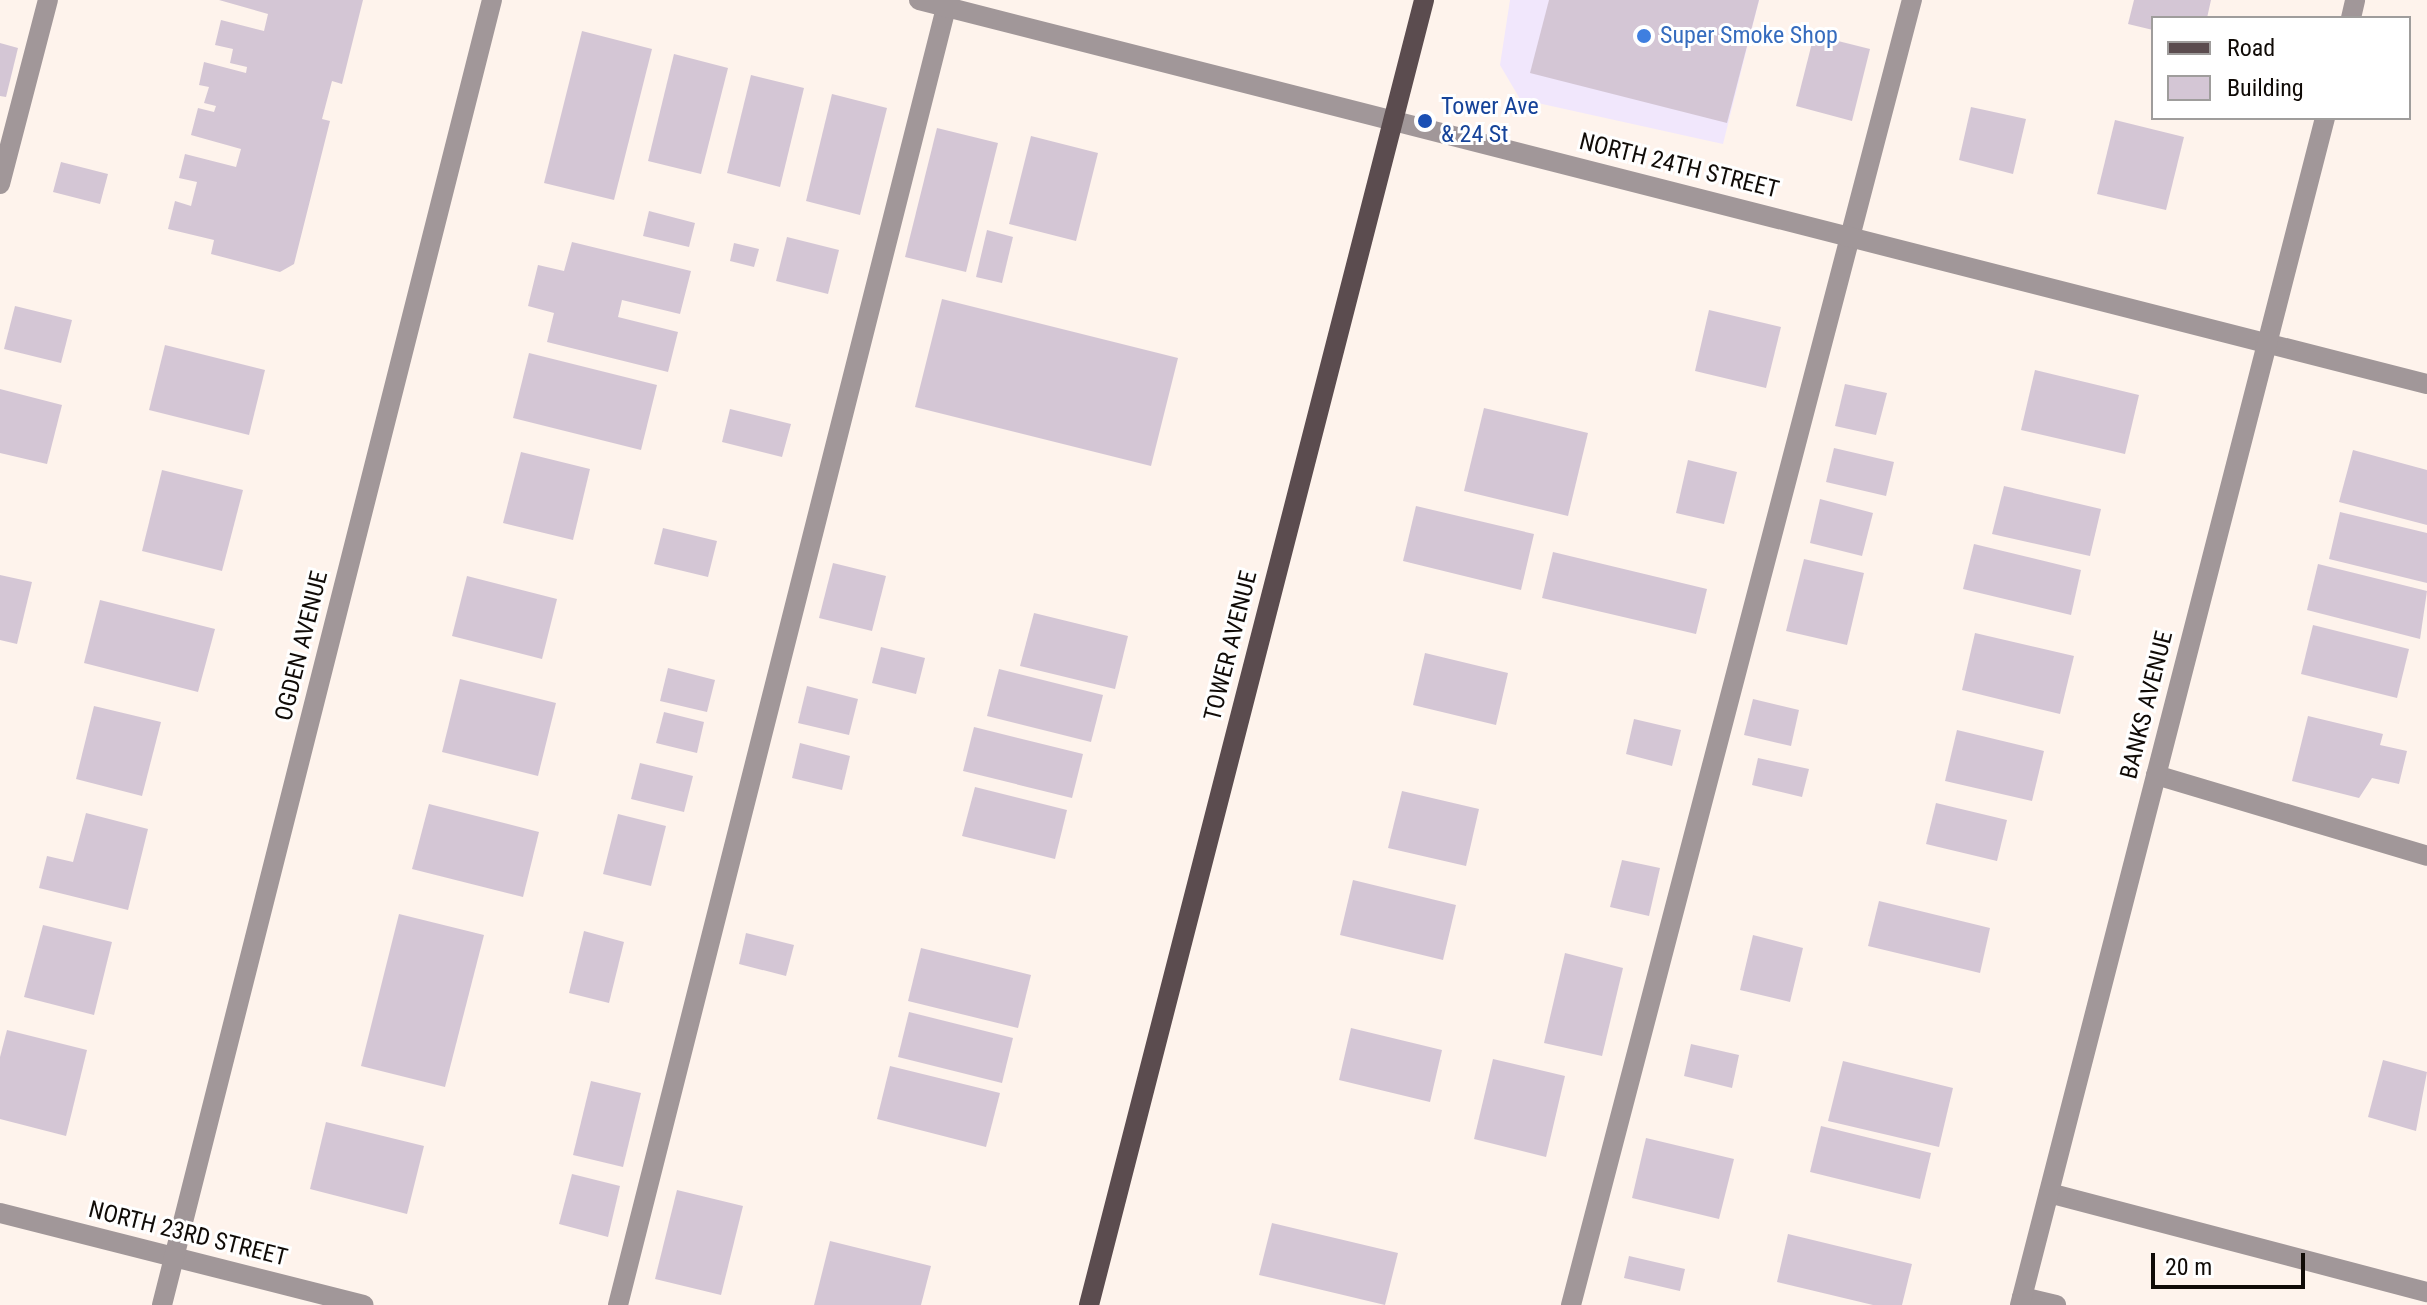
<!DOCTYPE html>
<style>
body{margin:0}
#map{position:relative;width:2427px;height:1305px;overflow:hidden;background:#fef3ec;font-family:"Roboto Condensed",sans-serif}
div>[style]{position:absolute}
[style*='--x']{left:calc(var(--x)*1px);top:calc(var(--y)*1px);width:calc(var(--w)*1px);rotate:calc(var(--a)*1deg)}
.commercial>*{inset:0;background:#f1e7fc}
.building>*{inset:0;background:#d4c6d5}
.service>*{height:20px;margin:-10px;padding:0 10px;transform-origin:10px;border-radius:10px;background:#a19799}
.minor>*{height:20px;margin:-10px;padding:0 10px;transform-origin:10px;border-radius:10px;background:#a19799}
.primary>*{height:20px;margin:-10px;padding:0 10px;transform-origin:10px;border-radius:10px;background:#5b4c4f}
.dots>*{width:22px;height:22px;translate:-50% -50%;box-sizing:border-box;border:4px solid #fff;border-radius:50%}
span{translate:-50% -50%;white-space:nowrap;text-align:center;line-height:1.15;-webkit-text-stroke:6px #fff;paint-order:stroke}
.shop-label{font-size:24px;color:#366cbe}
.left{translate:0 -50%;text-align:left}
.transit-label{font-size:24px;color:#164399}
.street-label{font-size:24px;color:#100b07}
.legend{position:absolute;left:2151px;top:16px;width:260px;height:104px;box-sizing:border-box;background:#fff;border:2px solid #9f9d9c;margin:0;padding:10px 14px;list-style:none;font-size:24px;color:#100b07}
.legend li{display:flex;align-items:center;gap:16px;height:40px}
.legend b{width:40px;border:2px solid #9f9d9c}
.scale{position:absolute;left:2151px;top:1253px;width:154px;height:36px;box-sizing:border-box;border:4px solid #100b07;border-top:0;padding-left:10px;font-size:24px;line-height:28px;white-space:nowrap;color:#100b07;-webkit-text-stroke:6px #fff;paint-order:stroke}
</style>
<div id="map">
<div class="commercial">
<i style="clip-path:polygon(1510px 0,1759px 0,1723px 144px,1520px 99px,1500px 65px)"></i>
</div>
<div class="building">
<i style="clip-path:polygon(219px 0,363px 0,342px 84px,332px 81px,322px 119px,330px 121px,294px 264px,280px 272px,211px 254px,214px 240px,168px 229px,175px 201px,191px 206px,197px 182px,179px 178px,185px 154px,236px 167px,241px 149px,191px 135px,198px 108px,214px 112px,216px 106px,204px 103px,209px 87px,199px 85px,204px 62px,246px 73px,247px 67px,230px 63px,233px 49px,215px 45px,221px 20px,264px 31px,268px 14px)"></i>
<i style="clip-path:polygon(1549px 0,1759px 0,1727px 123px,1530px 73px)"></i>
<i style="clip-path:polygon(2134px 0,2211px 0,2207px 18px,2153px 18px,2153px 30px,2128px 24px)"></i>
<i style="clip-path:polygon(582px 31px,652px 49px,614px 200px,544px 183px)"></i>
<i style="clip-path:polygon(1814px 35px,1870px 49px,1852px 121px,1796px 106px)"></i>
<i style="clip-path:polygon(0 43px,18px 48px,6px 97px,0 96px)"></i>
<i style="clip-path:polygon(674px 54px,728px 68px,701px 174px,648px 161px)"></i>
<i style="clip-path:polygon(751px 75px,804px 88px,780px 187px,727px 173px)"></i>
<i style="clip-path:polygon(832px 94px,887px 108px,860px 215px,806px 201px)"></i>
<i style="clip-path:polygon(1971px 107px,2026px 119px,2013px 174px,1959px 160px)"></i>
<i style="clip-path:polygon(2115px 120px,2184px 137px,2166px 210px,2097px 194px)"></i>
<i style="clip-path:polygon(937px 128px,998px 143px,966px 272px,905px 257px)"></i>
<i style="clip-path:polygon(1031px 136px,1098px 153px,1076px 241px,1009px 224px)"></i>
<i style="clip-path:polygon(61px 162px,108px 174px,100px 204px,53px 192px)"></i>
<i style="clip-path:polygon(649px 211px,695px 223px,689px 247px,643px 236px)"></i>
<i style="clip-path:polygon(987px 230px,1013px 237px,1002px 283px,976px 277px)"></i>
<i style="clip-path:polygon(787px 237px,839px 250px,828px 294px,776px 281px)"></i>
<i style="clip-path:polygon(572px 242px,691px 271px,680px 314px,622px 300px,618px 317px,678px 332px,668px 372px,547px 342px,554px 313px,528px 306px,538px 265px,564px 271px)"></i>
<i style="clip-path:polygon(734px 243px,759px 249px,754px 267px,730px 261px)"></i>
<i style="clip-path:polygon(942px 299px,1178px 358px,1151px 466px,915px 407px)"></i>
<i style="clip-path:polygon(15px 306px,72px 320px,61px 363px,4px 349px)"></i>
<i style="clip-path:polygon(1709px 310px,1781px 327px,1766px 388px,1695px 371px)"></i>
<i style="clip-path:polygon(165px 345px,265px 370px,249px 435px,149px 410px)"></i>
<i style="clip-path:polygon(529px 353px,657px 385px,641px 450px,513px 418px)"></i>
<i style="clip-path:polygon(2035px 370px,2139px 395px,2125px 454px,2021px 430px)"></i>
<i style="clip-path:polygon(1845px 384px,1887px 393px,1876px 435px,1835px 426px)"></i>
<i style="clip-path:polygon(0 389px,62px 405px,47px 464px,0 453px)"></i>
<i style="clip-path:polygon(1484px 408px,1588px 433px,1568px 516px,1464px 491px)"></i>
<i style="clip-path:polygon(730px 409px,791px 424px,782px 457px,722px 442px)"></i>
<i style="clip-path:polygon(1834px 448px,1894px 462px,1886px 496px,1826px 482px)"></i>
<i style="clip-path:polygon(2353px 450px,2427px 470px,2427px 525px,2339px 502px)"></i>
<i style="clip-path:polygon(521px 452px,590px 469px,573px 540px,503px 523px)"></i>
<i style="clip-path:polygon(1688px 460px,1737px 472px,1724px 524px,1676px 513px)"></i>
<i style="clip-path:polygon(162px 470px,243px 490px,222px 571px,142px 551px)"></i>
<i style="clip-path:polygon(2004px 486px,2101px 509px,2090px 556px,1992px 534px)"></i>
<i style="clip-path:polygon(1820px 499px,1873px 513px,1862px 556px,1810px 543px)"></i>
<i style="clip-path:polygon(1416px 506px,1534px 534px,1521px 590px,1403px 561px)"></i>
<i style="clip-path:polygon(2340px 512px,2427px 533px,2427px 583px,2329px 559px)"></i>
<i style="clip-path:polygon(663px 528px,717px 541px,708px 577px,654px 564px)"></i>
<i style="clip-path:polygon(1974px 544px,2081px 570px,2071px 615px,1963px 589px)"></i>
<i style="clip-path:polygon(1553px 552px,1707px 589px,1696px 634px,1542px 598px)"></i>
<i style="clip-path:polygon(1804px 559px,1864px 573px,1847px 645px,1786px 631px)"></i>
<i style="clip-path:polygon(833px 563px,886px 576px,872px 631px,819px 618px)"></i>
<i style="clip-path:polygon(2318px 564px,2427px 591px,2420px 639px,2307px 610px)"></i>
<i style="clip-path:polygon(0 575px,32px 582px,17px 644px,0 640px)"></i>
<i style="clip-path:polygon(467px 576px,557px 599px,542px 659px,452px 636px)"></i>
<i style="clip-path:polygon(100px 600px,215px 629px,198px 692px,84px 663px)"></i>
<i style="clip-path:polygon(1034px 613px,1128px 636px,1115px 689px,1020px 666px)"></i>
<i style="clip-path:polygon(2313px 625px,2409px 649px,2397px 698px,2301px 674px)"></i>
<i style="clip-path:polygon(1975px 633px,2074px 656px,2060px 714px,1962px 690px)"></i>
<i style="clip-path:polygon(881px 647px,925px 658px,916px 694px,872px 683px)"></i>
<i style="clip-path:polygon(1425px 653px,1508px 673px,1496px 725px,1413px 705px)"></i>
<i style="clip-path:polygon(668px 668px,715px 680px,707px 712px,660px 701px)"></i>
<i style="clip-path:polygon(999px 669px,1103px 695px,1091px 742px,987px 716px)"></i>
<i style="clip-path:polygon(460px 679px,556px 703px,538px 776px,442px 752px)"></i>
<i style="clip-path:polygon(807px 686px,858px 699px,849px 735px,798px 723px)"></i>
<i style="clip-path:polygon(1753px 699px,1799px 710px,1791px 746px,1744px 735px)"></i>
<i style="clip-path:polygon(94px 706px,161px 722px,142px 796px,76px 779px)"></i>
<i style="clip-path:polygon(664px 712px,704px 722px,697px 753px,656px 743px)"></i>
<i style="clip-path:polygon(2308px 716px,2383px 734px,2380px 745px,2407px 751px,2399px 784px,2372px 778px,2359px 798px,2292px 781px)"></i>
<i style="clip-path:polygon(1634px 719px,1681px 730px,1672px 766px,1626px 754px)"></i>
<i style="clip-path:polygon(974px 727px,1083px 754px,1072px 798px,963px 771px)"></i>
<i style="clip-path:polygon(1957px 730px,2044px 751px,2032px 801px,1945px 781px)"></i>
<i style="clip-path:polygon(800px 743px,850px 756px,842px 790px,792px 778px)"></i>
<i style="clip-path:polygon(1758px 758px,1809px 769px,1802px 797px,1752px 785px)"></i>
<i style="clip-path:polygon(640px 763px,693px 776px,684px 812px,631px 799px)"></i>
<i style="clip-path:polygon(975px 787px,1067px 810px,1055px 859px,962px 836px)"></i>
<i style="clip-path:polygon(1402px 791px,1479px 809px,1466px 866px,1388px 848px)"></i>
<i style="clip-path:polygon(1936px 803px,2007px 820px,1997px 861px,1926px 844px)"></i>
<i style="clip-path:polygon(429px 804px,539px 832px,523px 897px,412px 869px)"></i>
<i style="clip-path:polygon(86px 813px,148px 829px,128px 910px,39px 888px,47px 856px,73px 862px)"></i>
<i style="clip-path:polygon(618px 814px,666px 826px,651px 886px,603px 874px)"></i>
<i style="clip-path:polygon(1622px 860px,1660px 868px,1649px 916px,1610px 907px)"></i>
<i style="clip-path:polygon(1353px 880px,1456px 905px,1443px 960px,1340px 935px)"></i>
<i style="clip-path:polygon(1879px 901px,1990px 928px,1980px 973px,1868px 946px)"></i>
<i style="clip-path:polygon(399px 914px,484px 935px,445px 1087px,361px 1066px)"></i>
<i style="clip-path:polygon(43px 925px,112px 942px,94px 1015px,24px 997px)"></i>
<i style="clip-path:polygon(584px 931px,624px 942px,609px 1003px,569px 993px)"></i>
<i style="clip-path:polygon(746px 933px,794px 945px,786px 976px,739px 964px)"></i>
<i style="clip-path:polygon(1753px 935px,1803px 948px,1790px 1002px,1740px 990px)"></i>
<i style="clip-path:polygon(921px 948px,1031px 975px,1018px 1028px,908px 1001px)"></i>
<i style="clip-path:polygon(1565px 953px,1623px 968px,1602px 1056px,1544px 1043px)"></i>
<i style="clip-path:polygon(909px 1012px,1013px 1038px,1002px 1083px,898px 1057px)"></i>
<i style="clip-path:polygon(1351px 1028px,1442px 1050px,1430px 1102px,1339px 1080px)"></i>
<i style="clip-path:polygon(7px 1030px,87px 1050px,66px 1136px,0 1119px,0 1057px)"></i>
<i style="clip-path:polygon(1691px 1044px,1739px 1055px,1732px 1088px,1684px 1076px)"></i>
<i style="clip-path:polygon(1493px 1059px,1565px 1076px,1546px 1157px,1474px 1139px)"></i>
<i style="clip-path:polygon(2383px 1060px,2427px 1072px,2416px 1131px,2368px 1117px)"></i>
<i style="clip-path:polygon(1843px 1061px,1953px 1088px,1939px 1147px,1828px 1121px)"></i>
<i style="clip-path:polygon(890px 1066px,1000px 1093px,986px 1147px,877px 1119px)"></i>
<i style="clip-path:polygon(591px 1081px,641px 1093px,623px 1167px,573px 1155px)"></i>
<i style="clip-path:polygon(326px 1122px,424px 1146px,407px 1214px,310px 1189px)"></i>
<i style="clip-path:polygon(1821px 1126px,1931px 1153px,1920px 1199px,1810px 1172px)"></i>
<i style="clip-path:polygon(1646px 1138px,1734px 1159px,1719px 1219px,1632px 1198px)"></i>
<i style="clip-path:polygon(572px 1174px,620px 1186px,608px 1237px,559px 1224px)"></i>
<i style="clip-path:polygon(677px 1190px,743px 1206px,721px 1295px,655px 1279px)"></i>
<i style="clip-path:polygon(1272px 1223px,1398px 1253px,1385px 1305px,1259px 1275px)"></i>
<i style="clip-path:polygon(1788px 1234px,1912px 1264px,1902px 1305px,1873px 1305px,1777px 1282px)"></i>
<i style="clip-path:polygon(830px 1241px,931px 1266px,921px 1305px,814px 1305px)"></i>
<i style="clip-path:polygon(1629px 1256px,1685px 1269px,1680px 1291px,1624px 1278px)"></i>
</div>
<div class="service">
<i style="--x:0;--y:184;--w:190;--a:-75.4"></i>
<i style="--x:2156;--y:775;--w:283;--a:16.6"></i>
<i style="--x:2049;--y:1193;--w:391;--a:14.7"></i>
<i style="--x:2022;--y:1297;--w:35;--a:13"></i>
<i style="--x:618;--y:1305;--w:1346;--a:-75.81"></i>
<i style="--x:1571;--y:1305;--w:1349;--a:-75.36"></i>
</div>
<div class="minor">
<i style="--x:919;--y:0;--w:1556;--a:14.29"></i>
<i style="--x:2351;--y:18;--w:18;--a:-77"></i>
<i style="--x:0;--y:1213;--w:375;--a:14.2"></i>
<i style="--x:162;--y:1305;--w:1346;--a:-75.81"></i>
<i style="--x:2020;--y:1305;--w:1226;--a:-75.59"></i>
</div>
<div class="primary">
<i style="--x:1089;--y:1305;--w:1347;--a:-75.6"></i>
</div>
<div class="dots">
<i style="left:1644px;top:36px;background:#3f7fe0"></i>
<i style="left:1425px;top:121px;background:#1a4fb4"></i>
</div>
<div class="shop-label">
<span class="left" style="left:1660px;top:36px">Super Smoke Shop</span>
</div>
<div class="transit-label">
<span class="left" style="left:1441px;top:121px">Tower Ave<br>&amp; 24 St</span>
</div>
<div class="street-label">
<span style="left:1679px;top:166px;rotate:14deg">NORTH 24TH STREET</span>
<span style="left:302px;top:646px;rotate:-76deg">OGDEN AVENUE</span>
<span style="left:1231px;top:646px;rotate:-76deg">TOWER AVENUE</span>
<span style="left:2147px;top:705px;rotate:-76deg">BANKS AVENUE</span>
<span style="left:188px;top:1234px;rotate:14deg">NORTH 23RD STREET</span>
</div>
<ul class="legend">
<li><b style="height:10px;background:#5b4c4f"></b>Road</li>
<li><b style="height:22px;background:#d4c6d5"></b>Building</li>
</ul>
<div class="scale">20 m</div>
</div>
